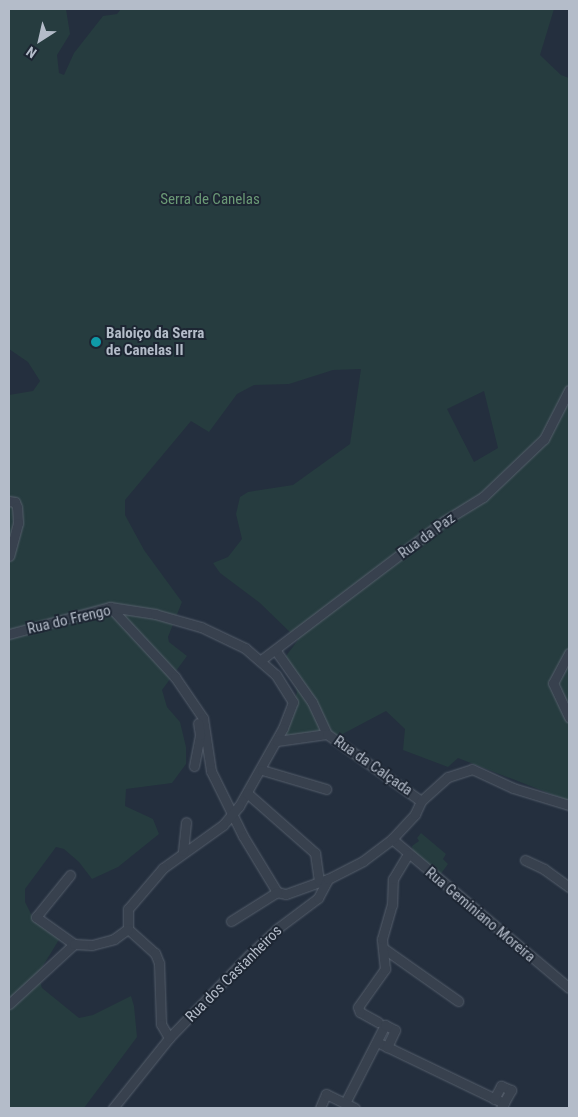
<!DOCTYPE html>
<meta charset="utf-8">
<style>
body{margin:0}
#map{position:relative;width:578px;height:1117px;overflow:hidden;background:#242f3e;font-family:"Roboto Condensed",sans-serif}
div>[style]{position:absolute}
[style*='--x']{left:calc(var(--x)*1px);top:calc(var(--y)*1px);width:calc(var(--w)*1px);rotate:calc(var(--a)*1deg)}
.green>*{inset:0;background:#263c3f}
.roads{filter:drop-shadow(0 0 1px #565f6c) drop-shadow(0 0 1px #565f6c)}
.minor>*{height:9px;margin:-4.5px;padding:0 4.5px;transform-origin:4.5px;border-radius:4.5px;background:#38414e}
.dots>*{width:14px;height:14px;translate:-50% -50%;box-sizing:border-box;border:2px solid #1d2633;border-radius:50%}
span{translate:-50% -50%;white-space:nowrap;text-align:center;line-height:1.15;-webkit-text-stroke:4px #1d2633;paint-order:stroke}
.park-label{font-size:15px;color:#6b9a76}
.poi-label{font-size:15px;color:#b4bcc9;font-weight:700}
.left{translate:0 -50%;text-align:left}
.street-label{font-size:15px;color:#b4bcc9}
.frame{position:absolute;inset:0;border:10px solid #b4bcc9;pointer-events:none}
.north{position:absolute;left:15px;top:15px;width:50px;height:50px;-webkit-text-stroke:4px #1d2633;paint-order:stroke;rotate:215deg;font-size:14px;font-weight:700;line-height:20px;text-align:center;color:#b4bcc9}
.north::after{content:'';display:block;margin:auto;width:18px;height:22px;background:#b4bcc9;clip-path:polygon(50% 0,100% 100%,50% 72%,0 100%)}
</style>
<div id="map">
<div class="green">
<i style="clip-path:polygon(evenodd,9px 9px,66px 9px,70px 34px,57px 55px,59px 73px,64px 75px,74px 53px,103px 16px,117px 14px,121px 9px,554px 9px,540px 55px,561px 75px,569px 78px,569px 801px,458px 758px,448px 767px,403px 750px,405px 729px,386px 711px,337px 737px,301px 739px,284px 734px,297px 692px,286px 656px,298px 640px,260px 603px,220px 573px,213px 563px,228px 557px,242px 539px,236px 514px,240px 497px,248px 492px,293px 485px,350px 444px,361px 369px,333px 370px,289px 384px,254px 385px,237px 394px,209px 432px,191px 421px,125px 500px,125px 515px,144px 550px,182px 602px,168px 637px,169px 642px,187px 656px,162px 690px,167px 707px,180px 722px,186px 747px,186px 764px,172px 783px,126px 789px,125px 806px,153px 819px,159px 834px,118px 867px,92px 879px,79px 862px,64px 849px,56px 847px,25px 889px,25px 902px,33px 918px,60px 938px,38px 974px,42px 988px,79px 1018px,93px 1015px,131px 996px,134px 1006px,137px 1037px,84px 1108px,9px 1108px,9px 395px,33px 391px,40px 381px,28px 362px,9px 349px,9px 9px,484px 391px,498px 448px,474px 462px,447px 409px,484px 391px)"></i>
<i style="clip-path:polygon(421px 833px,446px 854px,443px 859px,448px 864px,440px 875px,413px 852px,412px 846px,419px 841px,417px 838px)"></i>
</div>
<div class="roads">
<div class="minor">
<i style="--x:9;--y:501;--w:6;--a:9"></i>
<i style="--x:15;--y:502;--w:5;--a:68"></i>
<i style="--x:17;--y:507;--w:16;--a:86"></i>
<i style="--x:18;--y:523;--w:34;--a:105"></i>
<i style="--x:110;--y:607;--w:96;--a:47.1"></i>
<i style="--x:175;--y:677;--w:50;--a:55.7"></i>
<i style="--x:203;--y:718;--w:54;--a:81.4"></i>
<i style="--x:211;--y:771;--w:72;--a:63.8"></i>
<i style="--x:243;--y:836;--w:66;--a:58.7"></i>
<i style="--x:277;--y:892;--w:9;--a:13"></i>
<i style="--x:286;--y:894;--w:45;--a:-19.7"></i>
<i style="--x:9;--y:634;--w:105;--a:-15"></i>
<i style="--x:110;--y:607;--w:46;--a:8.8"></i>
<i style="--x:155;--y:614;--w:48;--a:15.8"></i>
<i style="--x:201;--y:627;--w:49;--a:25.5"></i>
<i style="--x:245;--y:648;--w:41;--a:41.1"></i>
<i style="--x:276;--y:675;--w:32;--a:58"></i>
<i style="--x:293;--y:702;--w:28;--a:111"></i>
<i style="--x:283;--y:728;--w:90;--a:119.4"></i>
<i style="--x:239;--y:806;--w:25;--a:130"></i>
<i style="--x:223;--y:825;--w:74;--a:144.4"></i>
<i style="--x:163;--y:868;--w:54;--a:130.5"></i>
<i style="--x:128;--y:909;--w:20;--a:90"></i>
<i style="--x:128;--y:929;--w:36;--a:42"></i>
<i style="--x:155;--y:953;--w:11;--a:68"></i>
<i style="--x:159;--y:963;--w:61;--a:88.1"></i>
<i style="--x:161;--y:1024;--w:16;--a:60"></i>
<i style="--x:276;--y:651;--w:62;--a:54.8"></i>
<i style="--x:312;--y:702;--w:35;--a:65"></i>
<i style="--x:569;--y:653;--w:34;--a:118"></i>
<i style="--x:553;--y:683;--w:38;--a:65"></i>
<i style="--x:261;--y:660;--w:230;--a:-37.2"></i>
<i style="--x:444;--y:521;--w:46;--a:-31.6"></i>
<i style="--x:483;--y:497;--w:84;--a:-43.6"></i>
<i style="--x:544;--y:439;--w:55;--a:-63"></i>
<i style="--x:277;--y:741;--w:50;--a:-8"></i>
<i style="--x:327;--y:734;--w:115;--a:35.5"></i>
<i style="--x:194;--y:766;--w:32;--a:-79"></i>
<i style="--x:200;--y:735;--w:12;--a:-99"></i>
<i style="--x:262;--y:770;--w:67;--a:16.5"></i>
<i style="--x:247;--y:793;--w:91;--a:41.4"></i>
<i style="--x:315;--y:853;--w:27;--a:82"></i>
<i style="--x:392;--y:839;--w:231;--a:40.1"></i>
<i style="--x:183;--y:851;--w:29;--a:-84"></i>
<i style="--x:525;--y:860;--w:21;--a:25"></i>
<i style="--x:544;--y:869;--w:31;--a:36"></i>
<i style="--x:70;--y:875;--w:54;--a:129"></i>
<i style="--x:36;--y:917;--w:47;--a:35.4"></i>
<i style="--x:231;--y:921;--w:54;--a:-32.2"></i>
<i style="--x:383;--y:948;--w:92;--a:35.2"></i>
<i style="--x:9;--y:1004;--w:88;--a:-42.7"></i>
<i style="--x:74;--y:944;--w:18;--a:3"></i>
<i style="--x:92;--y:945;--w:23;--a:-15"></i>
<i style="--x:114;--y:939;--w:17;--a:-36"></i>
<i style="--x:378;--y:1022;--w:21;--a:-151"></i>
<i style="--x:360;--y:1012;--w:5;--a:-112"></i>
<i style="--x:358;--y:1007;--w:47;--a:-54.6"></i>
<i style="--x:385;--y:969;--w:30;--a:-96"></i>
<i style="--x:382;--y:939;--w:35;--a:-74"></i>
<i style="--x:392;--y:905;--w:26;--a:-88"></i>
<i style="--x:393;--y:879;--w:29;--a:-59"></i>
<i style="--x:377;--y:1042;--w:141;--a:25.7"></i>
<i style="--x:494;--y:1099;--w:15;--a:-62"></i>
<i style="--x:501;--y:1086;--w:11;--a:22"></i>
<i style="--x:511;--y:1090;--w:21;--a:119"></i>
<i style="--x:345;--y:1103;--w:88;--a:-62.9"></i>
<i style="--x:385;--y:1025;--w:11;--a:27"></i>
<i style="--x:395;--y:1030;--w:19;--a:115"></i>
<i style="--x:113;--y:1108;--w:90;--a:-51.3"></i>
<i style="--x:169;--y:1038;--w:115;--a:-46.1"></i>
<i style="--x:249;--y:955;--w:40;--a:-43"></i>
<i style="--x:278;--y:928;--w:50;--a:-36.9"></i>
<i style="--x:318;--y:898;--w:21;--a:-62"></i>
<i style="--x:328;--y:879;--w:39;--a:-27"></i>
<i style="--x:363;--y:861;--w:36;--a:-37"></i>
<i style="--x:392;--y:839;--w:34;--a:-47"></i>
<i style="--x:415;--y:814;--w:14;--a:-65"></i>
<i style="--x:421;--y:801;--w:36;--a:-42"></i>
<i style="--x:448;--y:777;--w:25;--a:-18"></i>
<i style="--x:472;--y:769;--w:45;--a:24.9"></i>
<i style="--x:513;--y:788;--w:59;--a:16.9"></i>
<i style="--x:320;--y:1108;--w:15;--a:-67"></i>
<i style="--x:326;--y:1094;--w:32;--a:26"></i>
</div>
</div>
<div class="dots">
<i style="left:96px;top:342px;background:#0f9aa8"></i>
</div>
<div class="park-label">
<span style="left:210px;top:200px">Serra de Canelas</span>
</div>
<div class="poi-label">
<span class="left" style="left:106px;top:342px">Baloiço da Serra<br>de Canelas II</span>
</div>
<div class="street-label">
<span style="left:427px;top:536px;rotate:-36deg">Rua da Paz</span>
<span style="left:69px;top:620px;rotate:-13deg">Rua do Frengo</span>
<span style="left:373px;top:766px;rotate:35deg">Rua da Calçada</span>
<span style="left:480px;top:915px;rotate:40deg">Rua Geminiano Moreira</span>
<span style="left:234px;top:974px;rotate:-45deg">Rua dos Castanheiros</span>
</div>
<div class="frame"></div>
<div class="north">N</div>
</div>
